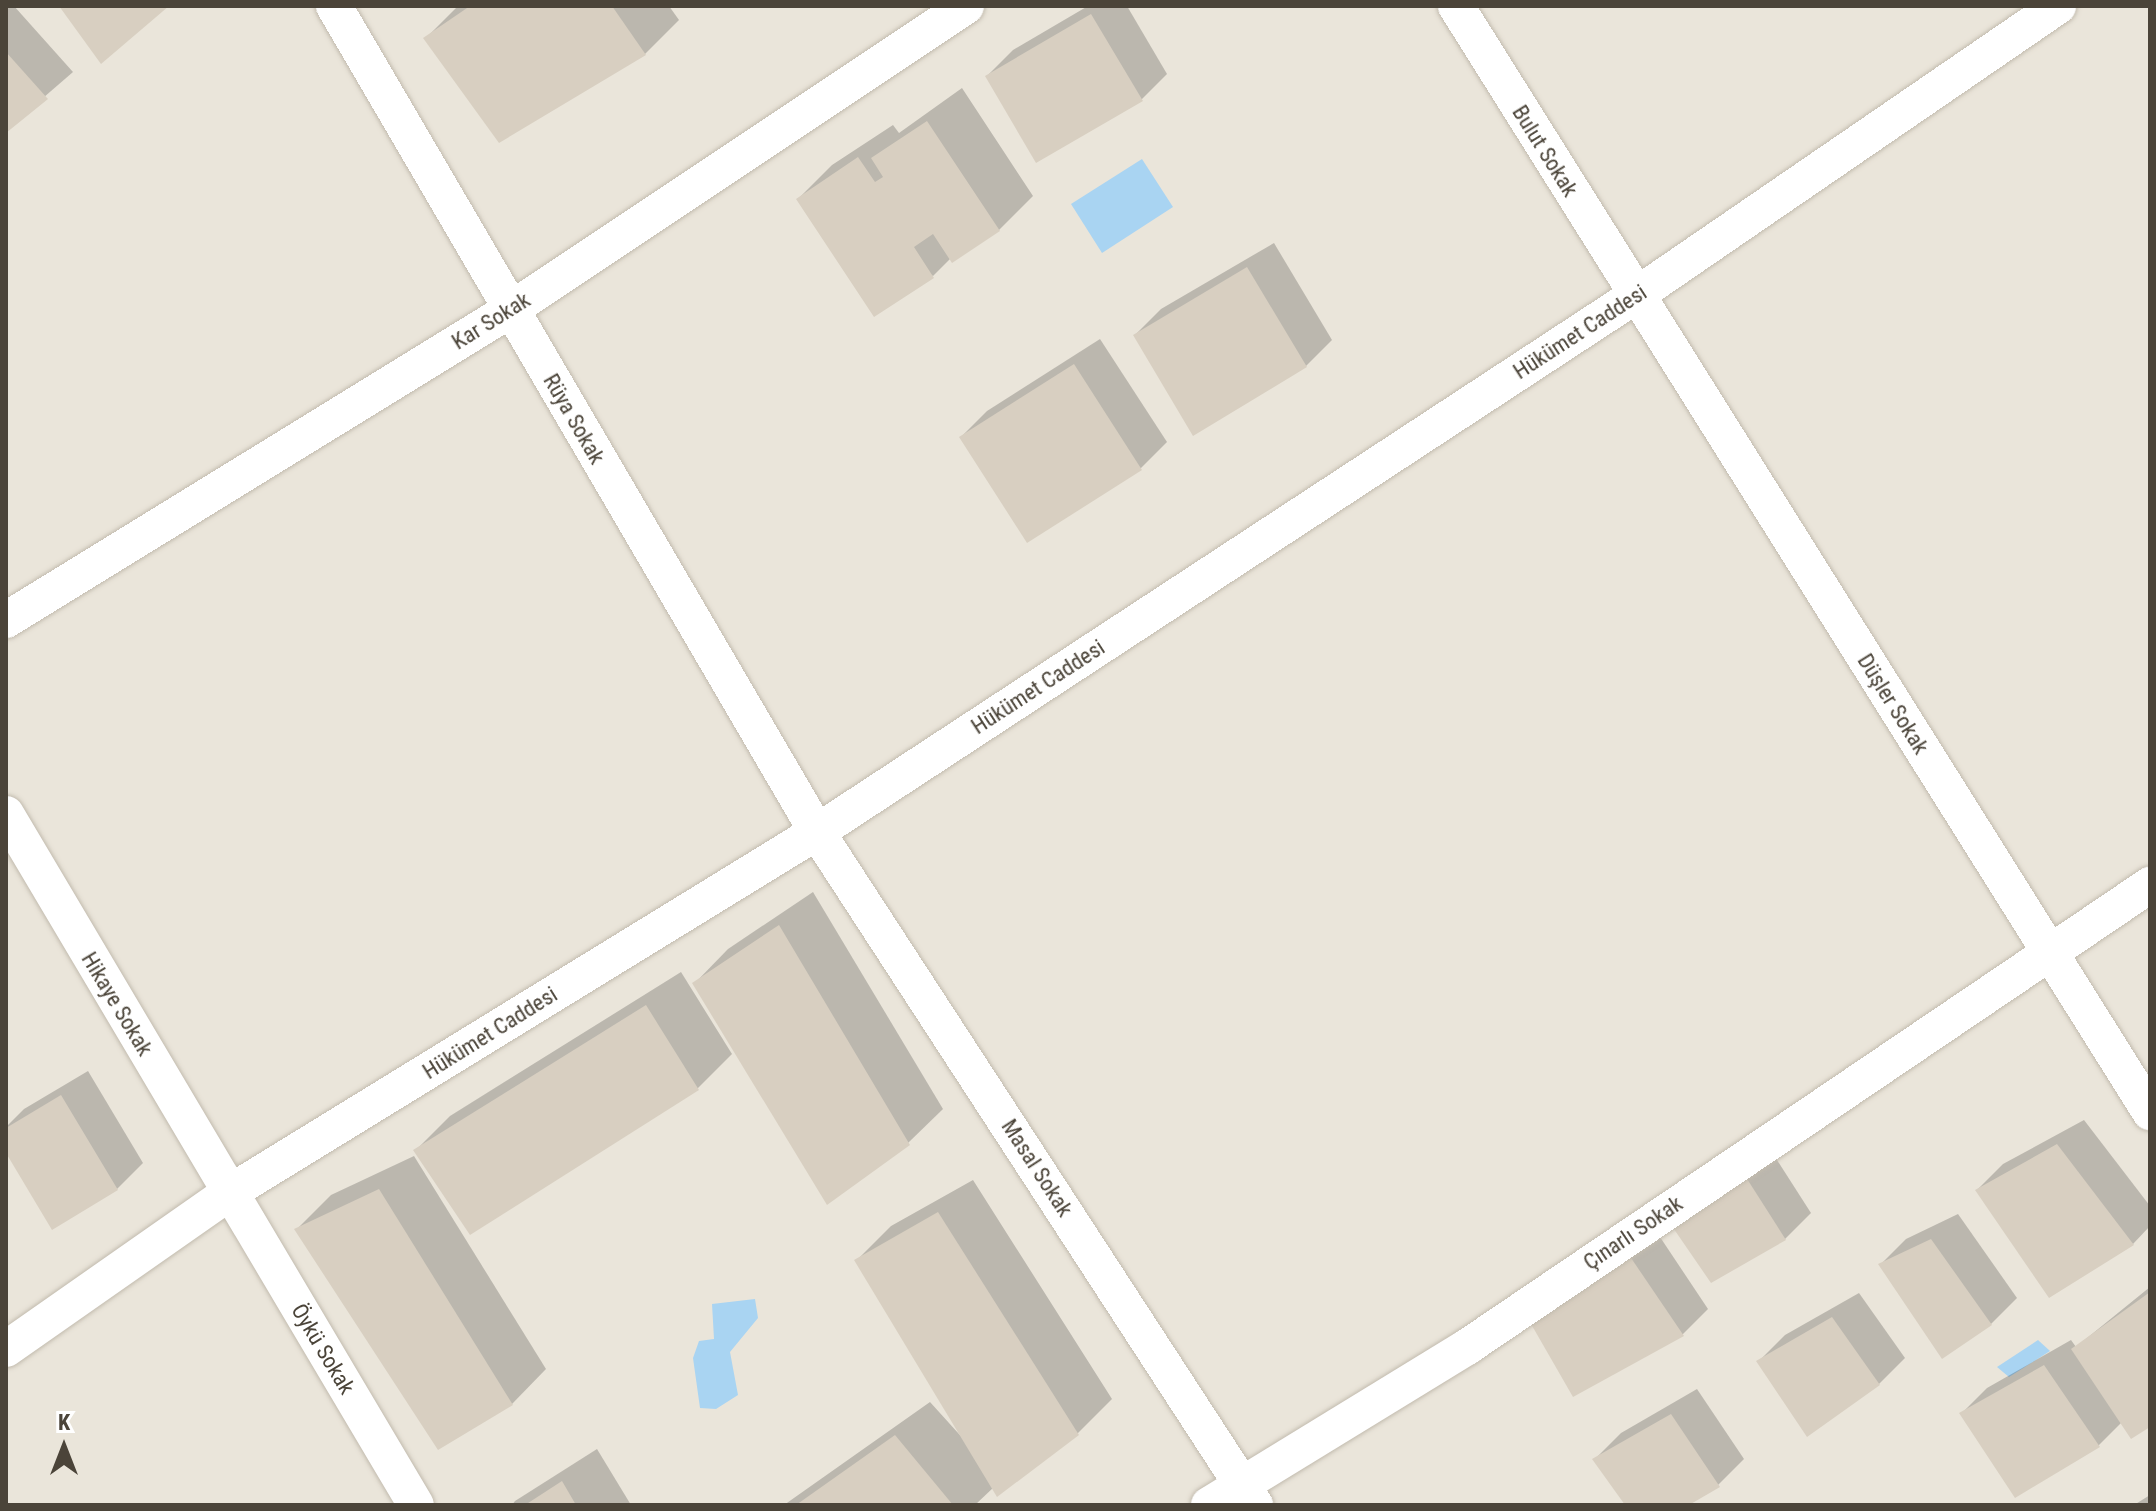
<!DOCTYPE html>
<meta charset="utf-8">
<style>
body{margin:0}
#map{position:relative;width:2156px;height:1511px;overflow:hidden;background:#f6f3ec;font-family:"Roboto Condensed",sans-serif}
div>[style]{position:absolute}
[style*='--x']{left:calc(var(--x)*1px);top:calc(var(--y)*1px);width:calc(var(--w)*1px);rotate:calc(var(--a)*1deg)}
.residential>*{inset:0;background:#eae5da}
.water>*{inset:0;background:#a9d4f2}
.shadow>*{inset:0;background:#0003}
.building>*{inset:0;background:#d8cfc1}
.roads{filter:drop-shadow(0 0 2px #c2bbae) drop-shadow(0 0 2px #c2bbae)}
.minor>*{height:36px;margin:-18px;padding:0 18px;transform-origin:18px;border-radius:18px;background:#fff}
span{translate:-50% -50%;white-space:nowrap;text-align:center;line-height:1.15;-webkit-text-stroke:6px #fff;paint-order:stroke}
.street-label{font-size:22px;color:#4b4439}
.frame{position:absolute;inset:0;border:8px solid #4b4439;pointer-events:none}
.north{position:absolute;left:24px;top:1407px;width:80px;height:80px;-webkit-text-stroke:6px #fff;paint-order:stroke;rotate:0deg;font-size:22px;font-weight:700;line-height:32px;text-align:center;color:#4b4439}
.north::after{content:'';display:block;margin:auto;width:28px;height:36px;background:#4b4439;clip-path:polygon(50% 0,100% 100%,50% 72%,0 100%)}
</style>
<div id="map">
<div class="residential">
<i style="clip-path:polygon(6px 6px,2150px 6px,2150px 1505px,6px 1505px)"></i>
</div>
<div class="water">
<i style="clip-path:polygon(1142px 159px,1173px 207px,1102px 253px,1071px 204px)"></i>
<i style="clip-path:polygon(755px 1299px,758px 1318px,730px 1352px,738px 1395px,716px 1409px,700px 1408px,693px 1358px,699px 1341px,714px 1339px,712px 1304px)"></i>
<i style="clip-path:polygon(2038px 1340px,2050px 1351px,2009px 1377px,1997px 1367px)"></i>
</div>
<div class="shadow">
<i style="clip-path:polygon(6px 6px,14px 6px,73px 72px,6px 130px)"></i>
<i style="clip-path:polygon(458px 6px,669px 6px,679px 20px,645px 54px,426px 38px)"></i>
<i style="clip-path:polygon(1088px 6px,1127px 6px,1167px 74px,1141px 100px,987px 76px,1013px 50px)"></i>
<i style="clip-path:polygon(962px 88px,1033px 196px,999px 230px,951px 258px,933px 276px,798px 199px,832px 165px,893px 125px,899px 133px)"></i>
<i style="clip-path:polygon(1274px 243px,1332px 340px,1306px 366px,1135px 335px,1161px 309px)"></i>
<i style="clip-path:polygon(1100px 339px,1167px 442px,1141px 468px,961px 437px,987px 411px)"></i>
<i style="clip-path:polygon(813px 892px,943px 1109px,908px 1143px,694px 984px,728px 949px)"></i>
<i style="clip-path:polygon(681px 972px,732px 1054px,698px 1088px,471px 1232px,416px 1150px,450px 1116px)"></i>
<i style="clip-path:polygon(88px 1071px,143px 1163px,117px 1189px,6px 1149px,6px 1127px,24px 1109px)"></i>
<i style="clip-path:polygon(2084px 1120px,2150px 1206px,2150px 1226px,2133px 1244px,1977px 1190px,2003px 1164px)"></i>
<i style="clip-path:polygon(1768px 1146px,1811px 1213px,1785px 1239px,1669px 1219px)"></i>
<i style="clip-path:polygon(414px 1156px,546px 1369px,512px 1404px,439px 1448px,297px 1229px,331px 1195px)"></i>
<i style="clip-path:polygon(973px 1180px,1112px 1399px,1078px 1433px,994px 1487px,975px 1505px,784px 1505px,930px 1402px,968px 1444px,857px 1260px,891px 1226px)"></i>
<i style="clip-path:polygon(1958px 1214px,2017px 1298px,1991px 1324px,1880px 1265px,1906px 1239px)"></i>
<i style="clip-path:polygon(1654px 1228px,1708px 1309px,1682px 1335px,1530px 1317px)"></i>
<i style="clip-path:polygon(2150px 1287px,2150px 1424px,2122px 1422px,2098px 1446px,1961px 1414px,1987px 1388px,2071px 1340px,2076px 1347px)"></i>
<i style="clip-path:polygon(1859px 1293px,1905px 1358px,1879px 1384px,1759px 1361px,1785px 1335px)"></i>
<i style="clip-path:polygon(1697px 1389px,1744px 1459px,1718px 1485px,1685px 1505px,1627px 1505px,1595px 1459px,1621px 1433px)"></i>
<i style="clip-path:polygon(597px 1449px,631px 1505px,512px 1505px,515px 1501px)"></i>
<i style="clip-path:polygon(2150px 1495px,2150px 1505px,2134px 1505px)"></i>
</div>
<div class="building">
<i style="clip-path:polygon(59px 6px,169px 6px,101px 64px)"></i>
<i style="clip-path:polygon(470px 6px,612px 6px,646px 55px,499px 143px,423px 38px)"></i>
<i style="clip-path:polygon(1091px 14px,1143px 101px,1036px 163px,985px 76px)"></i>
<i style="clip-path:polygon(6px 52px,48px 99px,6px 133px)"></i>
<i style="clip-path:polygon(927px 121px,1000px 231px,952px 263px,933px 234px,914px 247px,934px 278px,874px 317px,796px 199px,858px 157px,875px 182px,883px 177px,871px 158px)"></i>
<i style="clip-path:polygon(1247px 267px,1307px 367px,1193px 436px,1133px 335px)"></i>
<i style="clip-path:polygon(1074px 364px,1142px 470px,1027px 543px,959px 437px)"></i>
<i style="clip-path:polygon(779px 925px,910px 1145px,827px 1205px,692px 983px)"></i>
<i style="clip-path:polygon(646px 1005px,699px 1090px,470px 1235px,413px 1150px)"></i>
<i style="clip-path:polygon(61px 1095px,118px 1190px,52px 1230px,6px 1153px,6px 1128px)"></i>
<i style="clip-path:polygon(2057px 1144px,2134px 1245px,2049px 1298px,1975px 1190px)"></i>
<i style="clip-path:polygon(1742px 1171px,1786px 1240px,1711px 1283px,1667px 1219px)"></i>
<i style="clip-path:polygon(379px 1189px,513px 1405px,438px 1450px,294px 1229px)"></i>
<i style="clip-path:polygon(938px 1212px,1079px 1435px,997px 1497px,854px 1260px)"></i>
<i style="clip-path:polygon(1931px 1239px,1992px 1325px,1942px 1359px,1878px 1264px)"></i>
<i style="clip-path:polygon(1627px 1252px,1684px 1336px,1573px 1397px,1527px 1317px)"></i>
<i style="clip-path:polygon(2150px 1292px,2150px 1427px,2131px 1439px,2071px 1349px)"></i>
<i style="clip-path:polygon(1832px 1317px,1880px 1385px,1807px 1437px,1756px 1361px)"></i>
<i style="clip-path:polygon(2044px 1365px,2100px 1447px,2015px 1498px,1959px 1413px)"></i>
<i style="clip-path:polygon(1671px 1414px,1720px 1487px,1689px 1505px,1625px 1505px,1592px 1459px)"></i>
<i style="clip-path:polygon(895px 1435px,953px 1505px,796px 1505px)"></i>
<i style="clip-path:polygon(562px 1481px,576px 1505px,525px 1505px)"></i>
</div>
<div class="roads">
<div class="minor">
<i style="--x:334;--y:6;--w:957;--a:59.68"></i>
<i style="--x:817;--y:832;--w:803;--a:56.94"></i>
<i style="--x:1456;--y:6;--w:1306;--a:57.89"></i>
<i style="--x:6;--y:620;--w:592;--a:-31.59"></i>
<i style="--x:510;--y:310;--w:548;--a:-33.69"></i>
<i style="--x:6;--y:814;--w:803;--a:59.32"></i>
<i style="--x:6;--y:1349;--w:272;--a:-35"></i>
<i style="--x:229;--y:1193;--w:690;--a:-31.55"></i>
<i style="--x:817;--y:832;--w:978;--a:-33.24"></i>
<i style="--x:1635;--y:296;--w:513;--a:-34.43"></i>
<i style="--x:1209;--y:1505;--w:303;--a:-31.5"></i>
<i style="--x:1467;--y:1347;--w:825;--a:-34.08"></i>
</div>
</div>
<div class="street-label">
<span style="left:1545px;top:151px;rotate:58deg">Bulut Sokak</span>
<span style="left:491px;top:321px;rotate:-32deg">Kar Sokak</span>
<span style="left:1580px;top:332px;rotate:-33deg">Hükümet Caddesi</span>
<span style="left:574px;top:419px;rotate:60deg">Rüya Sokak</span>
<span style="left:1038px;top:687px;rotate:-33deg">Hükümet Caddesi</span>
<span style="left:1893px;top:704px;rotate:58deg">Düşler Sokak</span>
<span style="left:117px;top:1004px;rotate:59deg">Hikaye Sokak</span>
<span style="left:490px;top:1033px;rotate:-32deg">Hükümet Caddesi</span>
<span style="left:1037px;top:1168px;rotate:57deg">Masal Sokak</span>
<span style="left:1633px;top:1233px;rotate:-34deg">Çınarlı Sokak</span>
<span style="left:323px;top:1349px;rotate:59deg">Öykü Sokak</span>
</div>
<div class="frame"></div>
<div class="north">K</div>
</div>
